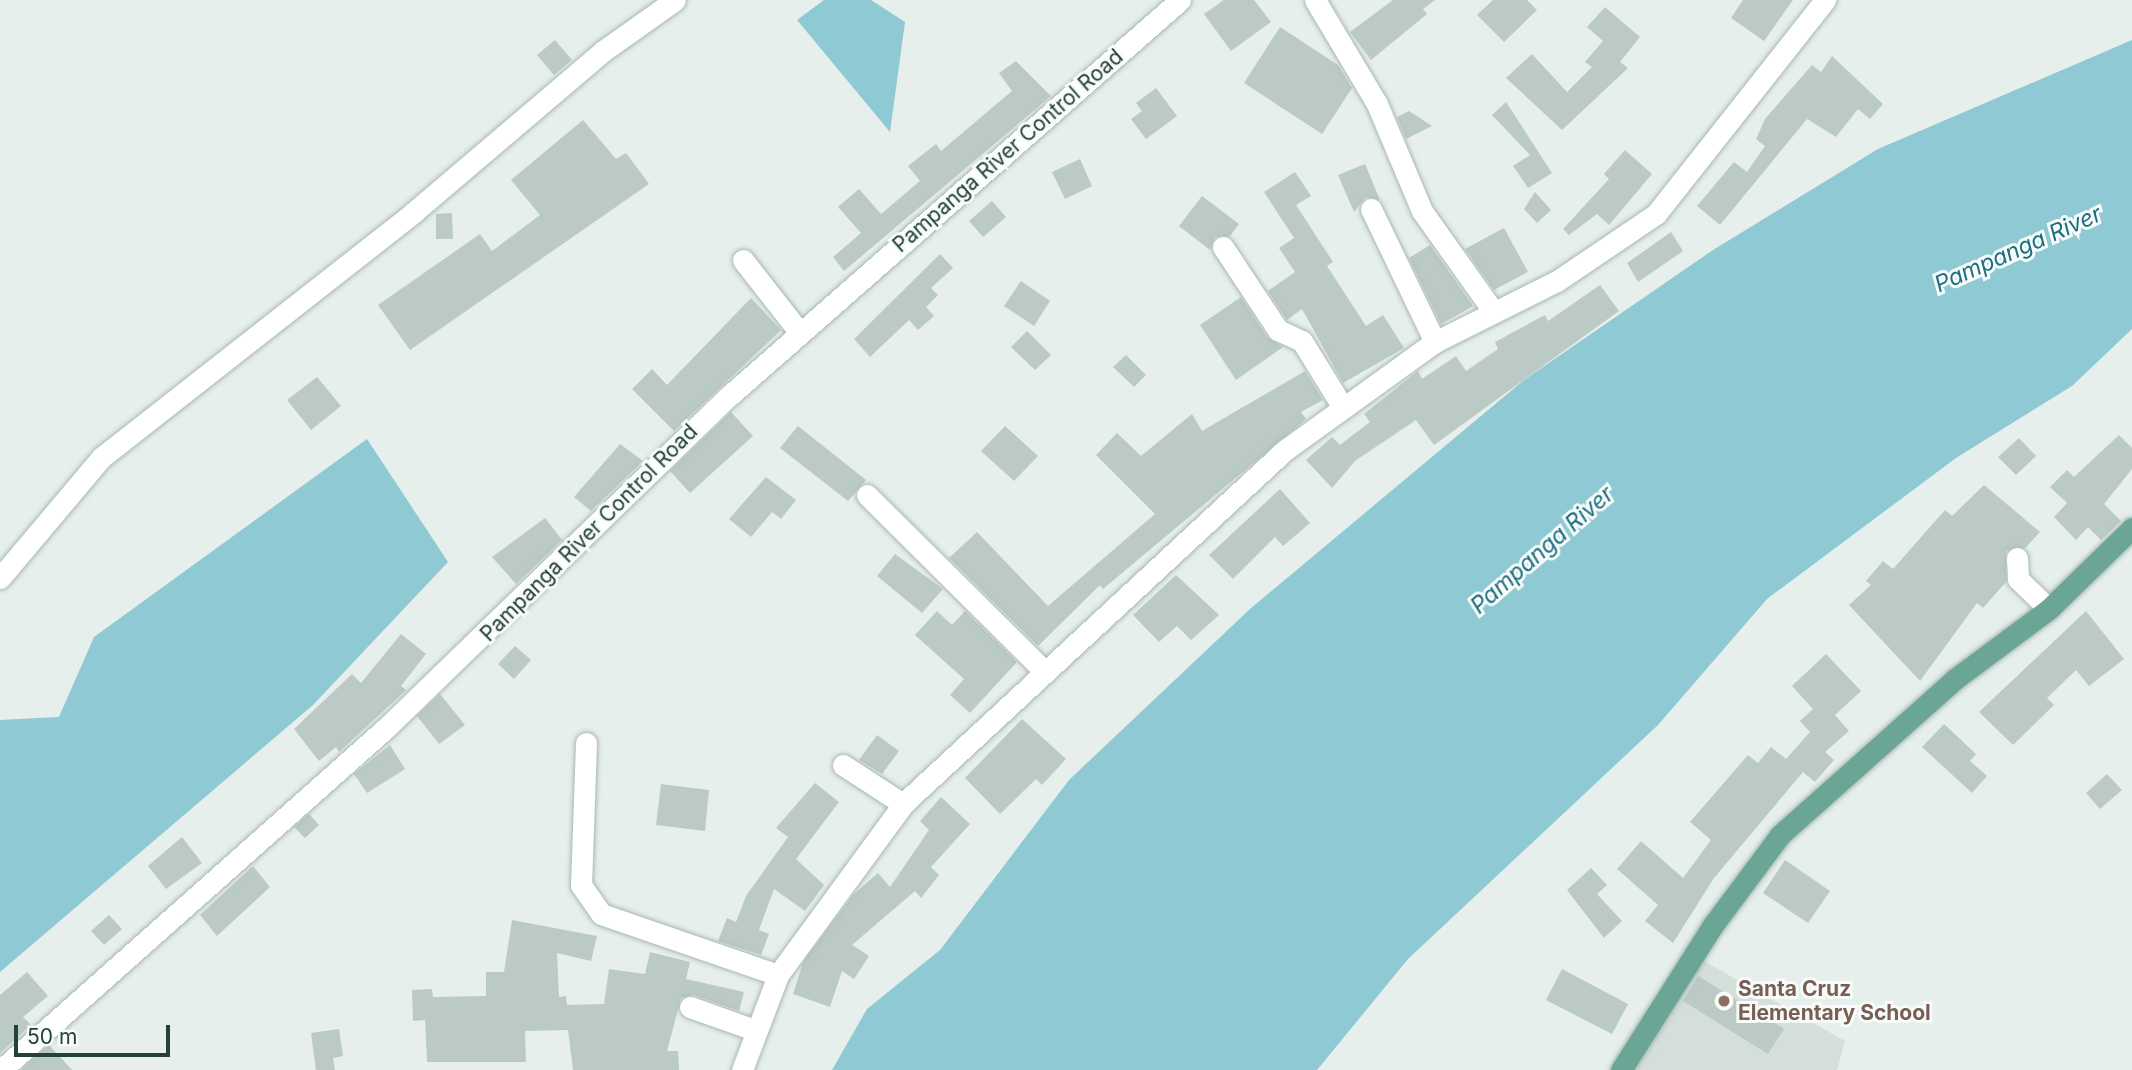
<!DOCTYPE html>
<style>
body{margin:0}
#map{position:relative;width:2132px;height:1070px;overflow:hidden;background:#e6efeb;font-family:Inter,sans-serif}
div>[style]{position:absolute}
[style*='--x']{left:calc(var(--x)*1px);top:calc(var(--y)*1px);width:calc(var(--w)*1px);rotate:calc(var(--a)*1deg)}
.built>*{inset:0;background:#d4dfda}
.water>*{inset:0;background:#8ec9d4}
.building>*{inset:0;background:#bbcac4}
.roads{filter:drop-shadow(0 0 2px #a8b8b2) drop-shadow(0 0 2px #a8b8b2)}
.minor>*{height:21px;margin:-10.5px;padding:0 10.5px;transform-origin:10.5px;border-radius:10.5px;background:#fff}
.major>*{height:21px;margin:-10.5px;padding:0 10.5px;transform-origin:10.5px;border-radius:10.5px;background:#6aa596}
.dots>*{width:19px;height:19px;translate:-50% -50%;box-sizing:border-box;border:4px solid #f7fbf9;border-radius:50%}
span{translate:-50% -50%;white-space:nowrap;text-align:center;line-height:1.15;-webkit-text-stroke:6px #f7fbf9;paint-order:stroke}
.street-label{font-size:21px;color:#24423a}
.education-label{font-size:21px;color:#785e54;font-weight:700}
.left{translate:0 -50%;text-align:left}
.water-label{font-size:23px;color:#1c6f80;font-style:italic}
.scale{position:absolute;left:14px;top:1025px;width:156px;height:32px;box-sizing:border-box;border:4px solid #24423a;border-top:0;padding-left:9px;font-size:21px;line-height:24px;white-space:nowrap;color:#24423a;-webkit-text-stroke:5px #f7fbf9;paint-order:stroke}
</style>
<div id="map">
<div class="built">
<i style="clip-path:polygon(1702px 960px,1845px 1041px,1837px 1070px,1631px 1070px)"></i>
</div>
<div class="water">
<i style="clip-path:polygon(824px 0,871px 0,905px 22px,890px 132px,797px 20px)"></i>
<i style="clip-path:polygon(2132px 40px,2132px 329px,2072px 386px,1956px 458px,1767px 599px,1658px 725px,1408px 959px,1317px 1070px,832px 1070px,867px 1009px,940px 950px,1069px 780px,1250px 609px,1524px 380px,1713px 250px,1878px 149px)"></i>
<i style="clip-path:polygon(367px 439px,448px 562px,313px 705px,0 972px,0 720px,59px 717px,94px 637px)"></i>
</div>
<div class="building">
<i style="clip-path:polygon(1224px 0,1254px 0,1271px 22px,1231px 51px,1204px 14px)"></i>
<i style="clip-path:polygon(1393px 0,1435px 0,1423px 9px,1427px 14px,1371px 60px,1350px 32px)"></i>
<i style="clip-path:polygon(1493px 0,1527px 0,1537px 10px,1504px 42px,1477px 15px)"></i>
<i style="clip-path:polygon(1743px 0,1793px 0,1764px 41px,1731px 18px)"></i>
<i style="clip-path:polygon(1605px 7px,1640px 37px,1620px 62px,1628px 68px,1562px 130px,1506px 78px,1532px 54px,1567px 92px,1592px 67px,1585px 62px,1603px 41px,1587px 27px)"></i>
<i style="clip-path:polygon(1280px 27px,1338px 65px,1352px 88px,1322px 134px,1244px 83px)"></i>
<i style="clip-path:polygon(555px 40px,572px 60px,554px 75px,537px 55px)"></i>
<i style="clip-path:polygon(1832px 56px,1883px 104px,1870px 119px,1858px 109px,1836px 137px,1807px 119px,1720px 225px,1697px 206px,1734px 162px,1747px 172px,1765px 146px,1756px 139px,1765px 119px,1812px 65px,1821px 72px)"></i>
<i style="clip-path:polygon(1016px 61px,1051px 96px,844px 271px,833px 257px,861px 233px,838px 207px,859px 189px,881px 214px,920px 181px,908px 166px,936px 144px,941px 151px,1012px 91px,999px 73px)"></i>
<i style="clip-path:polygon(1156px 88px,1177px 116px,1146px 139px,1131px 119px,1142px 111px,1136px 103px)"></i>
<i style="clip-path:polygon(1506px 102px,1552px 173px,1528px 188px,1513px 166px,1530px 155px,1492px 115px)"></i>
<i style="clip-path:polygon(1409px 111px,1432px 126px,1406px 139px,1397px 117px)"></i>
<i style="clip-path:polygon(583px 120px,616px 159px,626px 153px,649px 184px,410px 350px,378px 305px,480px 234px,492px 251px,540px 215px,511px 180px)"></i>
<i style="clip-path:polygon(1625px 150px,1652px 174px,1609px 225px,1597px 214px,1569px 235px,1563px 229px,1609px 179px,1604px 174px)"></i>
<i style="clip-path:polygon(1080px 159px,1092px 186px,1065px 199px,1052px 172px)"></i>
<i style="clip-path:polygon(1365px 164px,1380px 200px,1366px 197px,1354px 212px,1338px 175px)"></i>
<i style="clip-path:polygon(1295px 172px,1311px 196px,1296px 205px,1333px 262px,1327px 266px,1366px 326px,1383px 315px,1404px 348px,1343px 383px,1302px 309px,1287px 320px,1268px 291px,1295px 272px,1279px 248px,1294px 238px,1264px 192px)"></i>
<i style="clip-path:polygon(1535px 192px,1551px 210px,1537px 223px,1524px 209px)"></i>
<i style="clip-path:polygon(1202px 196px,1239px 224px,1230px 236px,1215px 237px,1210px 250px,1179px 226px)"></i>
<i style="clip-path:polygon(992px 201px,1006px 217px,983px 237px,969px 221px)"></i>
<i style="clip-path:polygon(452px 213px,453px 239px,436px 239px,436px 214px)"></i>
<i style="clip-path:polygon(1504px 228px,1528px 272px,1494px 290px,1465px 249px)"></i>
<i style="clip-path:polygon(1671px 232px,1683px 251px,1638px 282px,1627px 263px)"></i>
<i style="clip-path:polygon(1430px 245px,1473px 306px,1441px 324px,1409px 258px)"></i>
<i style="clip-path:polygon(940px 254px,953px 268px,931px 288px,938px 295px,926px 307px,934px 316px,918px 330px,909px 320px,870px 357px,854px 339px)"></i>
<i style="clip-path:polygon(1021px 281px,1050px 301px,1034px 326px,1004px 306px)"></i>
<i style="clip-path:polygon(1600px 285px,1619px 311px,1434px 445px,1416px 420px,1355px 461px,1332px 488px,1306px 460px,1332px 437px,1340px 445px,1370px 422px,1364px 414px,1418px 371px,1422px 379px,1456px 356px,1466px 371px,1498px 349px,1495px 342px,1545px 315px,1548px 321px)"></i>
<i style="clip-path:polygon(1241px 297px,1267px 337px,1283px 347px,1236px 380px,1200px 325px)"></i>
<i style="clip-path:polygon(751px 298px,781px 330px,674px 431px,632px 389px,652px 369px,667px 385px)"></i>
<i style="clip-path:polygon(1027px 331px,1051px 355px,1035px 370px,1011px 347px)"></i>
<i style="clip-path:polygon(1126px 355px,1146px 375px,1134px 387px,1113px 367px)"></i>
<i style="clip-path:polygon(1305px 371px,1323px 400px,1301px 412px,1306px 419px,1103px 589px,1100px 585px,1038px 646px,949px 558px,977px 532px,1048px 606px,1155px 514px,1096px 455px,1117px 433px,1141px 456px,1192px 414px,1202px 431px)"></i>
<i style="clip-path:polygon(317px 377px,341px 406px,311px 430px,287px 400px)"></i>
<i style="clip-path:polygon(731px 412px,753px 436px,690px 493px,670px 471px)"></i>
<i style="clip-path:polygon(798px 426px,866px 480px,848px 501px,780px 448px)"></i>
<i style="clip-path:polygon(1005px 426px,1038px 456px,1014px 481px,981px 451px)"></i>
<i style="clip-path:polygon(2119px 435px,2132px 448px,2132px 469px,2104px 504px,2121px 521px,2101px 540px,2088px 527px,2076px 540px,2054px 517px,2067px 503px,2050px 487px,2067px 470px,2074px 477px)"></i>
<i style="clip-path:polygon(2019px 438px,2036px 456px,2016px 475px,1998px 457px)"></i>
<i style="clip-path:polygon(620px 444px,643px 461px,591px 511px,574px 497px)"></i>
<i style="clip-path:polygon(766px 477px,796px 500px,781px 519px,772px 512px,751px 537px,729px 519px)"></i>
<i style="clip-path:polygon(1984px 485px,2040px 532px,2025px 548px,2006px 551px,2006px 582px,1983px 608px,1977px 603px,1920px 681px,1849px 605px,1871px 585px,1866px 581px,1883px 561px,1893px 569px,1945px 510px,1952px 516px)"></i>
<i style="clip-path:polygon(1280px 489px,1310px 523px,1283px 546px,1275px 537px,1233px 579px,1209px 555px)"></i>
<i style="clip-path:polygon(545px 518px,562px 540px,516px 584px,492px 557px)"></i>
<i style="clip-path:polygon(895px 554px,943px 589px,922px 613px,877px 576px)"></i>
<i style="clip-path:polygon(1176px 575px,1219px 615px,1191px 640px,1177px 626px,1159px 642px,1133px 615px)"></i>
<i style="clip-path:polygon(937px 611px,952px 625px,965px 611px,1017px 662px,970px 713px,950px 695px,964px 679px,915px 635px)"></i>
<i style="clip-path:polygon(2086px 611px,2124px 659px,2089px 686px,2076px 670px,2047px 698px,2054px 705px,2013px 745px,1979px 712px)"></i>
<i style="clip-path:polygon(401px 634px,426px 654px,401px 686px,406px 690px,339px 752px,336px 747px,319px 761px,294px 729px,352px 674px,361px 683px)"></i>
<i style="clip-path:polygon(515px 646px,531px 660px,514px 679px,498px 664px)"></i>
<i style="clip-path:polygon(1826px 654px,1861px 691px,1835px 715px,1849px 731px,1825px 752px,1834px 760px,1815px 782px,1803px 772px,1714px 878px,1673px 943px,1645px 921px,1658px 905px,1617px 869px,1641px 841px,1683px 878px,1711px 840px,1690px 822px,1748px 755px,1758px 763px,1771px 747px,1786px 759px,1810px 732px,1800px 721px,1813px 709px,1792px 686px)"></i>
<i style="clip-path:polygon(440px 694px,465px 725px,439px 744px,417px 716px)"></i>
<i style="clip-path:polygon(1022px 719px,1066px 759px,1042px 785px,1036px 779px,1000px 814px,965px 778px)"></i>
<i style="clip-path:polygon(1944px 724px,1976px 754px,1970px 761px,1987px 776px,1972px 793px,1922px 747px)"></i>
<i style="clip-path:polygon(877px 735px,899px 751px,882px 774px,859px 760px)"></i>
<i style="clip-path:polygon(390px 745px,405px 769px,367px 793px,354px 774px)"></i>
<i style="clip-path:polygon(2107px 774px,2122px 790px,2100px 809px,2086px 793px)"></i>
<i style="clip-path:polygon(815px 783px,839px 802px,796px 859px,824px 885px,805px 911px,774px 889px,759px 930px,769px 934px,761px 955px,718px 941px,727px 918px,736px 922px,746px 896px,788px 837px,776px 828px)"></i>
<i style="clip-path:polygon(661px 784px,709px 790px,705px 831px,656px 825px)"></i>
<i style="clip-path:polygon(941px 797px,970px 824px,931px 867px,939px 875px,921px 898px,915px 891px,852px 945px,869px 956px,854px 979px,842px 971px,830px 1007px,793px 994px,803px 962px,854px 894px,878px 873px,890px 887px,929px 830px,920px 821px)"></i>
<i style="clip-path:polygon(309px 814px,319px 825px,305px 838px,294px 827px)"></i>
<i style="clip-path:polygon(182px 837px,202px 863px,166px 889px,148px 866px)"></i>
<i style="clip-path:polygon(1785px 860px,1830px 891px,1808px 923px,1763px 893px)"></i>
<i style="clip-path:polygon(253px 866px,270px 887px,217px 936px,200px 915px)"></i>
<i style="clip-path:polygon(1591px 868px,1607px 885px,1597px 894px,1622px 921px,1604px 938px,1567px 890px)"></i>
<i style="clip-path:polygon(109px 915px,122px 929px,104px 945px,91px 931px)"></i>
<i style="clip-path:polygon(512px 920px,597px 936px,591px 961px,557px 953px,559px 997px,566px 996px,567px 1005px,604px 1004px,609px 969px,645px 974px,650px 952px,690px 962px,686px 979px,744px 992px,739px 1011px,694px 995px,681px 998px,667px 1051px,678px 1051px,679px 1070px,573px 1070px,568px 1030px,525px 1031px,526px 1062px,427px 1062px,425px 1020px,413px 1021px,412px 990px,432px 989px,433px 997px,486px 996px,486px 972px,504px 972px)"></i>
<i style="clip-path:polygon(1562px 969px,1628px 1004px,1612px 1034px,1546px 1000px)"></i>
<i style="clip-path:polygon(27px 972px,48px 996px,23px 1017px,31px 1025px,0 1053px,0 995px)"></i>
<i style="clip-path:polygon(1698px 976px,1784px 1029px,1768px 1054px,1683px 1001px)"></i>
<i style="clip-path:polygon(339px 1029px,343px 1056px,333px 1058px,335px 1070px,316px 1070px,311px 1033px)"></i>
<i style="clip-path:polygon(49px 1045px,72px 1070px,21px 1070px)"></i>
</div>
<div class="roads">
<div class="minor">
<i style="--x:1315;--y:0;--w:121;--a:59.2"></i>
<i style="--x:1377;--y:104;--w:116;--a:67.2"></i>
<i style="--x:1422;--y:211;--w:123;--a:54.6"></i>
<i style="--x:1371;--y:209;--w:148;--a:64.3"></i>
<i style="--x:1223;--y:247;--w:100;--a:56.5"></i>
<i style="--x:1278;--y:330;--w:26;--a:25"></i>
<i style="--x:1302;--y:341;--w:76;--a:58.4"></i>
<i style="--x:743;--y:260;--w:93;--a:52"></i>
<i style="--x:867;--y:495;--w:247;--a:44.8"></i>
<i style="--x:2017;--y:558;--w:21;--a:87"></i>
<i style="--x:2018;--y:579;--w:43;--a:44.1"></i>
<i style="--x:0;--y:578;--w:158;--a:-49.9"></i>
<i style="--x:102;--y:457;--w:397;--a:-38.1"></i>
<i style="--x:414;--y:212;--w:248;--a:-40.4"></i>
<i style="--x:603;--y:51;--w:88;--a:-35.3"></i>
<i style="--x:586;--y:743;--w:142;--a:92"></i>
<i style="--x:581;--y:885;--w:35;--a:55"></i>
<i style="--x:601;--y:914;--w:187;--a:19"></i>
<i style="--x:843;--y:765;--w:72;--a:33"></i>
<i style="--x:690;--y:1007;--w:69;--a:19.5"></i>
<i style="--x:1;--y:1070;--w:516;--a:-41.62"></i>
<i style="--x:387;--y:727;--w:476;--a:-44.1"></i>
<i style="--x:729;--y:396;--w:600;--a:-41.28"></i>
<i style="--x:742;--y:1070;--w:102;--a:-69.2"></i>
<i style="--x:778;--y:975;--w:212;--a:-53.8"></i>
<i style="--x:903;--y:804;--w:521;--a:-42.82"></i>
<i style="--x:1285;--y:450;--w:185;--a:-35.8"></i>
<i style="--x:1435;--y:342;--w:136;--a:-26.6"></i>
<i style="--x:1557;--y:281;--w:120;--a:-34.1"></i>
<i style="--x:1656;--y:214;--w:273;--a:-51.7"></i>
</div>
<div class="major">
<i style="--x:1621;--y:1070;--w:172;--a:-57.6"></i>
<i style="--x:1713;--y:925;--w:112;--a:-53.3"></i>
<i style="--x:1780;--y:835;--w:234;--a:-41.7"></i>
<i style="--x:1955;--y:679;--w:117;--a:-36.7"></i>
<i style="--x:2049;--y:609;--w:116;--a:-44.3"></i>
</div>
</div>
<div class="dots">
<i style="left:1724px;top:1001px;background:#8d6e63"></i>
</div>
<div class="street-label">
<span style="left:1008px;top:151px;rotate:-41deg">Pampanga River Control Road</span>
<span style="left:589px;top:533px;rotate:-45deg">Pampanga River Control Road</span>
</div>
<div class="education-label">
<span class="left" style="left:1738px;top:1001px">Santa Cruz<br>Elementary School</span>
</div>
<div class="water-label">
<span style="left:2018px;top:249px;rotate:-24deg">Pampanga River</span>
<span style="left:1542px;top:550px;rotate:-41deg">Pampanga River</span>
</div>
<div class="scale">50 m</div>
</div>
